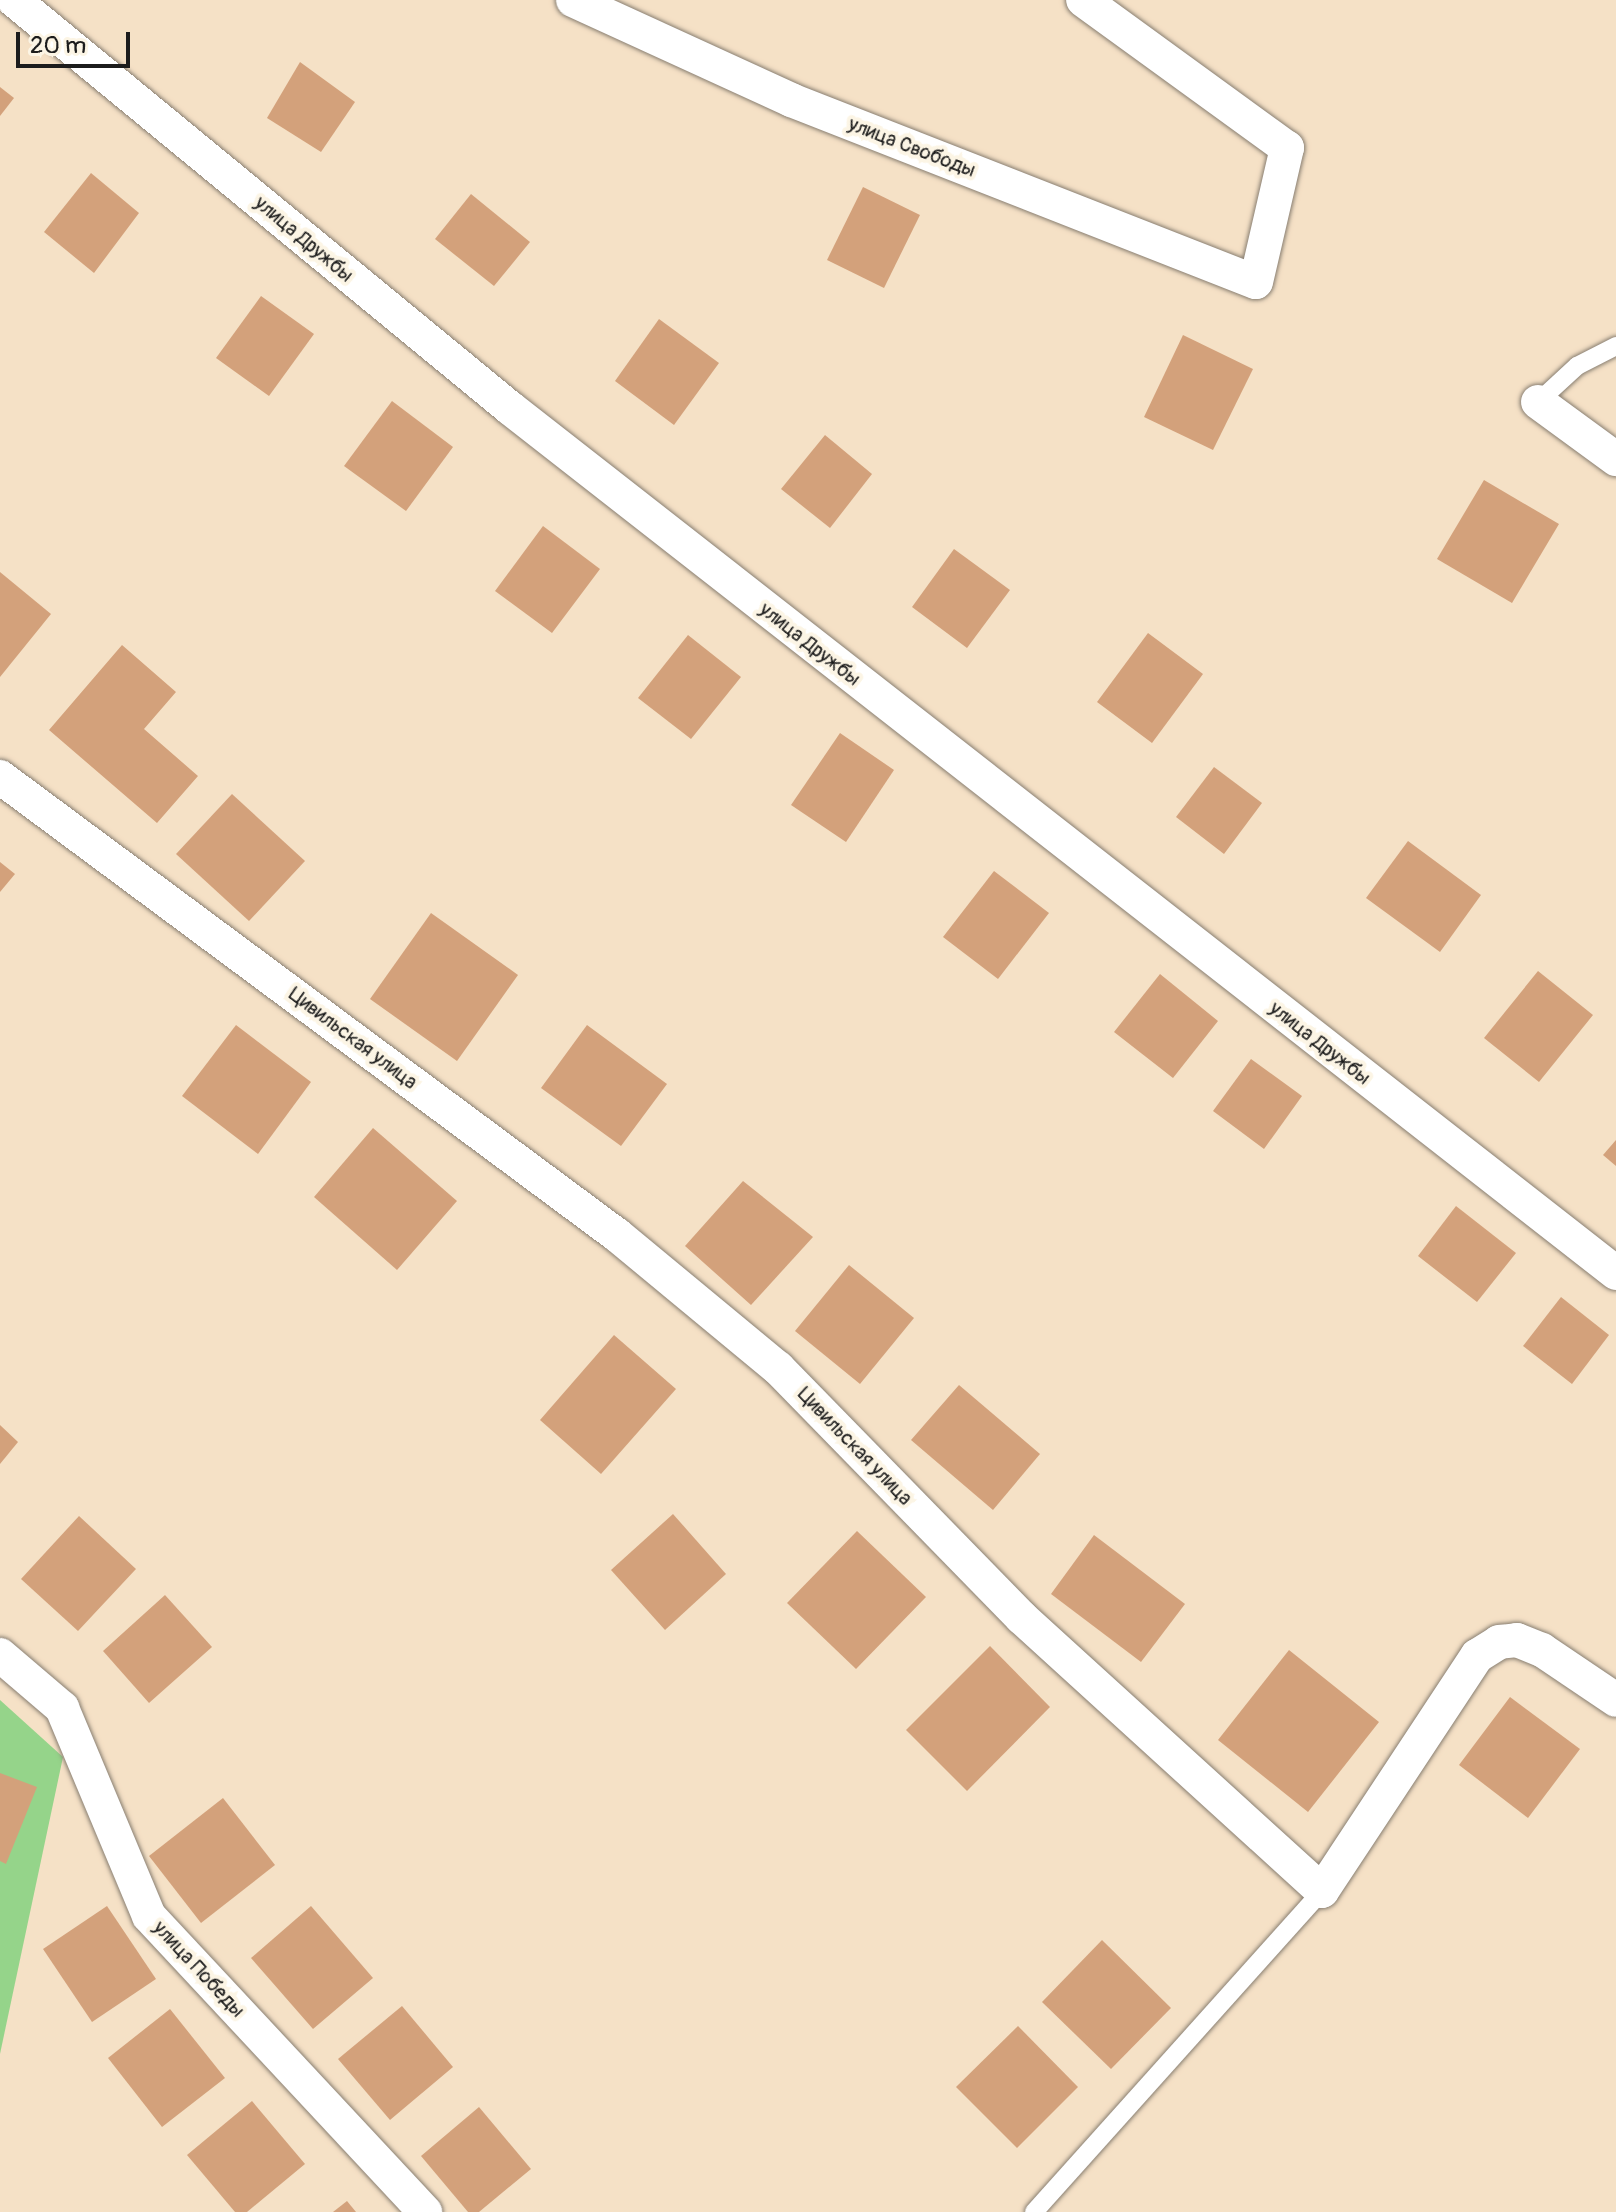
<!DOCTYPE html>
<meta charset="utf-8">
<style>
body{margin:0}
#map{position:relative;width:1616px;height:2212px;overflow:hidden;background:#f5e1c6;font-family:Pangolin,sans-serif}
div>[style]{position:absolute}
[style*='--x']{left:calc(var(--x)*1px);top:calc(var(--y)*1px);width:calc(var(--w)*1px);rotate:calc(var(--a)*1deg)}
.green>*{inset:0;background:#95d48a}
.building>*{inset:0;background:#d3a17b}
.roads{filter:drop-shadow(0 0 2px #887e71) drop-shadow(0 0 2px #887e71)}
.lane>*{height:18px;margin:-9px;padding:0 9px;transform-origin:9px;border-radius:9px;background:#fff}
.street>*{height:34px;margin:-17px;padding:0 17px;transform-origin:17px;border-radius:17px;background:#fff}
span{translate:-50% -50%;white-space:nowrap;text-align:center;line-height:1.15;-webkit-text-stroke:8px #fcf5e5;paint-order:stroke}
.street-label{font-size:20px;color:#1c1c1c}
.scale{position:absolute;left:16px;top:32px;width:114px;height:36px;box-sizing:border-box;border:4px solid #1c1c1c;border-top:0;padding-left:10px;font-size:24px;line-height:28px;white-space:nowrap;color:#1c1c1c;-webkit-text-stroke:6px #fcf5e5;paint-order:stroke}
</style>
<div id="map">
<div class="green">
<i style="clip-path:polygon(0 1700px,63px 1757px,0 2054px)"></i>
</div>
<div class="building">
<i style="clip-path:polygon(300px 62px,355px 102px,321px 152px,267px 118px)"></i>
<i style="clip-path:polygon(0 87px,14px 98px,0 116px)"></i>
<i style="clip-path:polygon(91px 173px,139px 213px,94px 273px,44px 232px)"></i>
<i style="clip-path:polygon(863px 187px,920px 215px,884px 288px,827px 260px)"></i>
<i style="clip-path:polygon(471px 194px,530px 242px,494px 286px,435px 239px)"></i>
<i style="clip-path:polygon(261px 296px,314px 334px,269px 396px,216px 358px)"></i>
<i style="clip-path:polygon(659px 319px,719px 363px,674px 425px,615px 381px)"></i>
<i style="clip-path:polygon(1183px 335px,1253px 369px,1213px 450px,1144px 417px)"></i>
<i style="clip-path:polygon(392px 401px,453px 447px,406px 511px,344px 466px)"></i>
<i style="clip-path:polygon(825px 435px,872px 474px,830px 528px,781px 489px)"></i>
<i style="clip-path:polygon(1484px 480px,1559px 524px,1512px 603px,1437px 559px)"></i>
<i style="clip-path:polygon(543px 526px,600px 569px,552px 633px,495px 591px)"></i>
<i style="clip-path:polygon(954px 549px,1010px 590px,967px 648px,912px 607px)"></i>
<i style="clip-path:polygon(0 572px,51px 614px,0 677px)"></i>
<i style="clip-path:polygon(1148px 633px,1203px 674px,1152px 743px,1097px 702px)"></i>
<i style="clip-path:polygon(688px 635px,741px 677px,691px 739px,638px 698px)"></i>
<i style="clip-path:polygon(122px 645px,176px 692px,144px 729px,198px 776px,157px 823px,49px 730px)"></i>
<i style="clip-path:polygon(840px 733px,894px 770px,846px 842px,791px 805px)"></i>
<i style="clip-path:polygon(1214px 767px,1262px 803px,1224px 854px,1176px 817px)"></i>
<i style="clip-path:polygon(232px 794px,305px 861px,249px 921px,176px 854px)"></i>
<i style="clip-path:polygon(1408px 841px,1481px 895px,1440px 952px,1366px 898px)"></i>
<i style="clip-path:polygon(0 862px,15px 874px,0 892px)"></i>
<i style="clip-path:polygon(994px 871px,1049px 913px,998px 979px,943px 937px)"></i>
<i style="clip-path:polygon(431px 913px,518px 975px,457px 1061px,370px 999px)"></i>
<i style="clip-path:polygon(1538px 971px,1593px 1015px,1539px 1082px,1484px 1038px)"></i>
<i style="clip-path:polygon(1160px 974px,1218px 1021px,1173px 1078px,1114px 1032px)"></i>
<i style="clip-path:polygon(236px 1025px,311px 1082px,258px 1154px,182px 1096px)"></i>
<i style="clip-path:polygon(587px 1025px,667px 1084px,621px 1146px,541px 1088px)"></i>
<i style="clip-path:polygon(1251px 1059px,1302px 1096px,1264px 1149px,1213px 1111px)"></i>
<i style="clip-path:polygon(373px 1128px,457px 1201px,397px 1270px,314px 1197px)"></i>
<i style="clip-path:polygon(1616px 1140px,1616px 1166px,1603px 1155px)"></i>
<i style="clip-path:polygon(743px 1181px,813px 1237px,751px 1305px,685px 1246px)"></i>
<i style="clip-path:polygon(1456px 1206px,1516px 1253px,1477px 1302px,1418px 1256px)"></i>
<i style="clip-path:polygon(849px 1265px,914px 1318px,860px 1384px,795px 1331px)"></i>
<i style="clip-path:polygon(1561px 1297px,1609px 1335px,1572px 1384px,1523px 1346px)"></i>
<i style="clip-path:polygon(614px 1335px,676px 1389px,601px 1474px,540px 1420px)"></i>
<i style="clip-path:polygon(959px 1385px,1040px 1454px,993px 1510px,911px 1440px)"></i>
<i style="clip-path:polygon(0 1425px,18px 1442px,0 1464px)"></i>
<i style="clip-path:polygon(673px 1514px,726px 1574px,665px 1630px,611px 1570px)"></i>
<i style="clip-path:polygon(79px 1516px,136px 1569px,78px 1631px,21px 1579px)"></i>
<i style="clip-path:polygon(857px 1531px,926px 1597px,856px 1669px,787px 1603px)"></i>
<i style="clip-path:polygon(1094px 1535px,1185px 1604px,1141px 1662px,1051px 1594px)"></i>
<i style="clip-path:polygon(165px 1595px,212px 1647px,149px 1703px,103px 1651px)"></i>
<i style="clip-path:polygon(990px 1646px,1050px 1707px,967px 1791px,906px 1730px)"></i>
<i style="clip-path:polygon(1289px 1650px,1379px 1722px,1308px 1812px,1218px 1740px)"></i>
<i style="clip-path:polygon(1510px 1697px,1580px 1749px,1528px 1818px,1459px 1765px)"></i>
<i style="clip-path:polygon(0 1773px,37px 1787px,6px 1864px,0 1861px)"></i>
<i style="clip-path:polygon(223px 1798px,275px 1865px,201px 1923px,149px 1856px)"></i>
<i style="clip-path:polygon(107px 1906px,156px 1979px,92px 2022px,43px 1949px)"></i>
<i style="clip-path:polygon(311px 1906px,373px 1978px,313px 2029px,251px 1958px)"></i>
<i style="clip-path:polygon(1102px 1940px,1171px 2008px,1111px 2069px,1042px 2002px)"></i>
<i style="clip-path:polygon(402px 2006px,453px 2067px,390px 2120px,338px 2059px)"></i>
<i style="clip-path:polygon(170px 2009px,225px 2078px,162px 2127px,108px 2058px)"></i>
<i style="clip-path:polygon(1018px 2026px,1078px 2087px,1017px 2148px,956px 2087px)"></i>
<i style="clip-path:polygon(252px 2101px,305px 2164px,247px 2212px,235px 2212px,187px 2155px)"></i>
<i style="clip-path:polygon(479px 2107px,531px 2169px,479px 2212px,468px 2212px,421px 2156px)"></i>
<i style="clip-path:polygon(347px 2201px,356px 2212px,333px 2212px)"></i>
</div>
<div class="roads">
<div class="lane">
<i style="--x:1538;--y:402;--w:53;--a:-42.7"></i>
<i style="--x:1577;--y:366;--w:44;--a:-27.1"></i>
<i style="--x:1034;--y:2212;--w:431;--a:-48.1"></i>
</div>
<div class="street">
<i style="--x:14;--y:0;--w:642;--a:39.44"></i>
<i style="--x:510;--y:408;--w:1404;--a:38.03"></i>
<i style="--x:573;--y:0;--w:240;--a:24.6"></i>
<i style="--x:791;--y:100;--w:499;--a:21.4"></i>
<i style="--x:1256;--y:282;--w:138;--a:-77"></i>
<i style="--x:1287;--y:148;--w:252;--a:-144"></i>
<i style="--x:1538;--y:402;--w:97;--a:36.2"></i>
<i style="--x:0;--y:777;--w:768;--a:36.59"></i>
<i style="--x:617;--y:1235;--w:209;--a:39.6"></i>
<i style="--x:778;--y:1368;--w:348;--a:45.7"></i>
<i style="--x:1021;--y:1617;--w:407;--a:42.3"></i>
<i style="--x:1322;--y:1891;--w:282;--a:-56.6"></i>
<i style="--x:1477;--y:1656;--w:26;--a:-32"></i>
<i style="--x:1499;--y:1642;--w:18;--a:-6"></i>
<i style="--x:1517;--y:1640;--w:27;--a:22"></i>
<i style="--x:1542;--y:1650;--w:89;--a:34"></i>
<i style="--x:0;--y:1655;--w:82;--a:40.5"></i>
<i style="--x:62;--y:1708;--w:225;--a:67.3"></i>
<i style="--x:149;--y:1916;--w:405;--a:47"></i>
</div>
</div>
<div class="street-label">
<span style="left:912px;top:147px;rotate:21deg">улица Свободы</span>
<span style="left:304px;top:239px;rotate:40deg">улица Дружбы</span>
<span style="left:810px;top:644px;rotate:38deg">улица Дружбы</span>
<span style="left:353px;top:1038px;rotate:37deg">Цивильская улица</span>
<span style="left:1320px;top:1043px;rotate:38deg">улица Дружбы</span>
<span style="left:855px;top:1446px;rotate:46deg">Цивильская улица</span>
<span style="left:199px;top:1969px;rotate:47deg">улица Победы</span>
</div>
<div class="scale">20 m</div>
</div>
